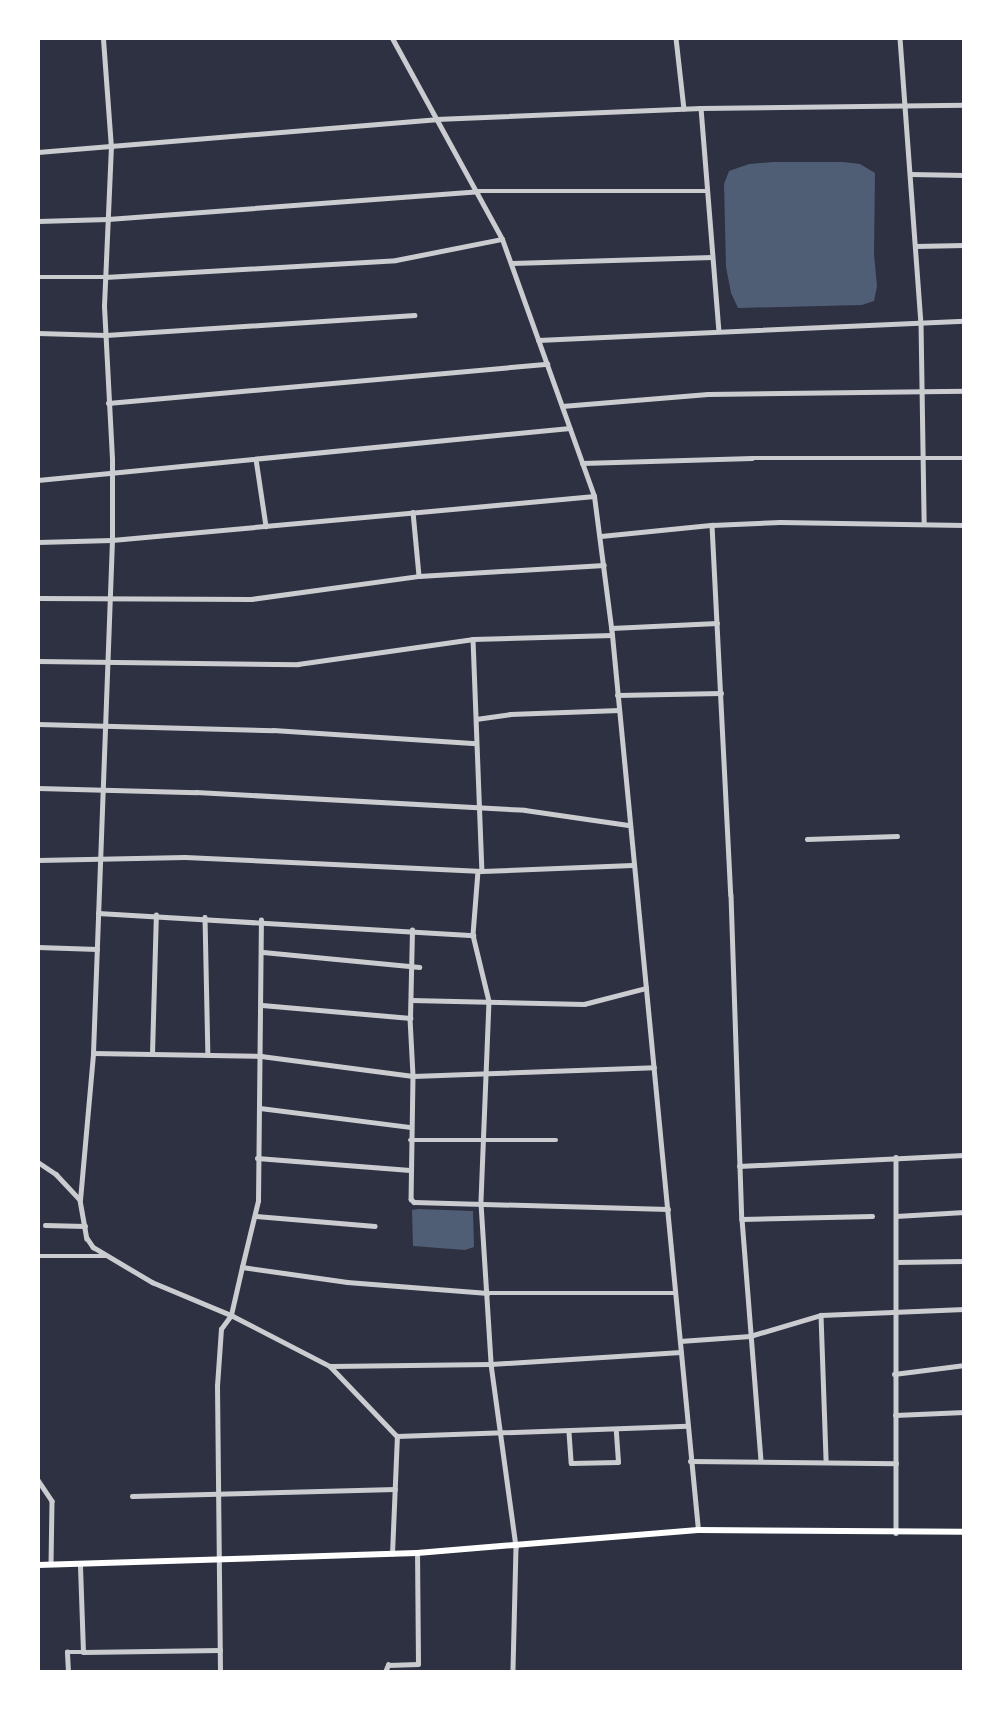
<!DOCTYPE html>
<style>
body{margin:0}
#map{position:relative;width:1002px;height:1710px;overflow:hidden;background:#2d3142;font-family:Raleway,sans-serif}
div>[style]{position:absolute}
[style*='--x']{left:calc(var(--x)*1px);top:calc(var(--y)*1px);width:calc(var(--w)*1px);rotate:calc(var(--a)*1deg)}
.water>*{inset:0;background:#4f5d75}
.minor>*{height:4.5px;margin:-2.25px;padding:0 2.25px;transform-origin:2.25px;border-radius:2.25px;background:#caccd0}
.tertiary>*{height:5px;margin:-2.5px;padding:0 2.5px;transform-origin:2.5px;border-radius:2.5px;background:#caccd0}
.secondary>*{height:6px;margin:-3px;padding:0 3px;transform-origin:3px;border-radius:3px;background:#fff}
span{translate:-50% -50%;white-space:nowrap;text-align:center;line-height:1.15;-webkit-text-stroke:7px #fff;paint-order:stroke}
.frame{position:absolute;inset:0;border:40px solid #fff;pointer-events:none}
</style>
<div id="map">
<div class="water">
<i style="clip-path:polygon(773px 162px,843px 162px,860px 164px,875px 173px,874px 254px,877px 286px,874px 301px,862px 305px,738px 308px,731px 293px,726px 267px,724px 184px,729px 171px,749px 164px)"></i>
<i style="clip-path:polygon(419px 1209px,473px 1211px,474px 1247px,465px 1250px,413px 1246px,412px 1210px)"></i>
</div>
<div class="minor">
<i style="--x:676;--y:38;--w:71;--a:83.6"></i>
<i style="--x:900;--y:38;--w:285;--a:85.8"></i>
<i style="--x:921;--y:322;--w:202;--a:89.1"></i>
<i style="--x:701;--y:108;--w:223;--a:85.4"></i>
<i style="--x:38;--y:152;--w:399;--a:-4.7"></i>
<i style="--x:436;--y:119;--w:265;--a:-2.4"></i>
<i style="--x:701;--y:108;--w:263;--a:-0.7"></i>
<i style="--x:911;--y:174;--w:53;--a:1.1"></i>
<i style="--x:38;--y:221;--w:70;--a:-1.6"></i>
<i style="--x:108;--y:219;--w:371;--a:-4.3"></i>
<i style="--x:478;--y:191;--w:230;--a:0"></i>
<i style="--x:915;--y:246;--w:49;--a:-1.2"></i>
<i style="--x:512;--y:263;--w:200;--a:-1.7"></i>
<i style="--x:38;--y:277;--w:67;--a:0"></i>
<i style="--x:105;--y:277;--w:291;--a:-3.3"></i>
<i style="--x:396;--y:260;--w:108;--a:-11.2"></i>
<i style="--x:38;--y:333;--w:68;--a:1.7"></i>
<i style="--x:106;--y:335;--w:309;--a:-3.7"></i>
<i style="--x:538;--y:340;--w:426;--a:-2.6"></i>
<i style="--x:108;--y:403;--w:441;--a:-5.1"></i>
<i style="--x:562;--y:406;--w:146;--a:-4.7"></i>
<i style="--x:708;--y:394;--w:256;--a:-0.7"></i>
<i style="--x:256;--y:459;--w:68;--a:81.5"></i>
<i style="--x:582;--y:463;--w:170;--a:-1.7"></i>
<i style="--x:752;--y:458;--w:212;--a:0"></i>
<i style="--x:38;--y:480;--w:534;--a:-5.59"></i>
<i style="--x:413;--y:512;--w:64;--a:84.6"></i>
<i style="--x:712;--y:525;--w:370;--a:87.1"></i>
<i style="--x:731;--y:895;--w:324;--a:88.1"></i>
<i style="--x:742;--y:1219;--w:242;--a:85.5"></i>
<i style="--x:601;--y:536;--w:112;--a:-5.7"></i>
<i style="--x:712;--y:525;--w:68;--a:-2.5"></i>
<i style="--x:780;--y:522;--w:184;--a:0.9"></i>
<i style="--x:38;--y:542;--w:74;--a:-1.5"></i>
<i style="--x:112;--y:540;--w:484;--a:-5.2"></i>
<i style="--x:38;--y:598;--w:213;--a:0.3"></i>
<i style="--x:251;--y:599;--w:170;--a:-7.8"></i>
<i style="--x:419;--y:576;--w:185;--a:-3.4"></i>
<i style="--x:611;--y:628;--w:106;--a:-2.7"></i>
<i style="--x:473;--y:639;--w:232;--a:87.8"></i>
<i style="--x:38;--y:661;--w:260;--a:0.7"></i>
<i style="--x:298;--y:664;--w:177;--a:-8.1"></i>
<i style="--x:473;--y:639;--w:139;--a:-1.6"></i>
<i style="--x:617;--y:695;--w:104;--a:-1.1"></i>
<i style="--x:476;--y:719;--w:34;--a:-8"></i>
<i style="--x:510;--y:714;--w:109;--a:-2.1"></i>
<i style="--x:38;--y:724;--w:235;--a:1.5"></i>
<i style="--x:273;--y:730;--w:203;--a:3.7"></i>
<i style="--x:38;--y:788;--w:158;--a:1.5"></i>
<i style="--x:196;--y:792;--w:329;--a:3.1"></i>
<i style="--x:525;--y:810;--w:104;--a:8.3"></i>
<i style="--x:807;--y:839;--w:90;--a:-1.9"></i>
<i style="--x:38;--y:860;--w:147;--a:-1.2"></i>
<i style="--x:185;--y:857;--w:297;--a:2.7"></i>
<i style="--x:482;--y:871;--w:150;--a:-2.3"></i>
<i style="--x:478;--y:871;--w:64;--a:94.5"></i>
<i style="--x:473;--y:935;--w:68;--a:76.4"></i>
<i style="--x:489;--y:1001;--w:202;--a:92.3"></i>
<i style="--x:481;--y:1203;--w:161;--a:86.4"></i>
<i style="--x:491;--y:1364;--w:185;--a:82.2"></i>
<i style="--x:516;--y:1547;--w:125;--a:91.4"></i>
<i style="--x:98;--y:913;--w:376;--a:3.4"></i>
<i style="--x:205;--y:917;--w:138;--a:88.8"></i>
<i style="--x:38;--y:947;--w:59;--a:1.9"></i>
<i style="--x:263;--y:952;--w:157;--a:5.5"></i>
<i style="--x:411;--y:1000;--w:173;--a:1.3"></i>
<i style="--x:584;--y:1004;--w:64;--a:-14.5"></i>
<i style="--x:262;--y:1005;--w:149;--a:5"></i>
<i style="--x:410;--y:1018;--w:88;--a:-88.7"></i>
<i style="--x:410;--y:1018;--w:58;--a:87"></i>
<i style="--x:413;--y:1076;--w:123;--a:90.9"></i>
<i style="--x:411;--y:1199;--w:4;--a:45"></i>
<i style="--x:414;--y:1202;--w:254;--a:1.6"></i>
<i style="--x:93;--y:1053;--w:168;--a:1"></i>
<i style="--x:261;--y:1056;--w:153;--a:7.5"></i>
<i style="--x:413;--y:1076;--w:241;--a:-2.1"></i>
<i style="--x:152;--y:1054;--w:139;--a:-88.4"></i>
<i style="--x:260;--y:1108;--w:152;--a:7.2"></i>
<i style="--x:410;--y:1140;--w:146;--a:0"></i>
<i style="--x:896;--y:1157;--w:376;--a:90"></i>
<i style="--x:257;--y:1158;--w:153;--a:4.5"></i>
<i style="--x:38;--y:1162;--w:22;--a:34"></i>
<i style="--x:56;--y:1174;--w:35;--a:47"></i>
<i style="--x:80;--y:1200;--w:39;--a:80"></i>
<i style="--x:87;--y:1238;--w:11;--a:56"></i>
<i style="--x:93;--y:1247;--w:69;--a:30.7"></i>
<i style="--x:152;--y:1282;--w:86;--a:22.7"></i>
<i style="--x:231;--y:1315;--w:111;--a:27.3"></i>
<i style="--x:330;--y:1366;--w:97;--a:46.3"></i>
<i style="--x:397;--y:1436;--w:290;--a:-2"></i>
<i style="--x:739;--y:1166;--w:225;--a:-2.8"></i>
<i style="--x:80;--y:1200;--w:148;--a:-84.9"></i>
<i style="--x:93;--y:1053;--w:513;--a:-87.88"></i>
<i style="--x:112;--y:540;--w:81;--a:-90"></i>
<i style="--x:112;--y:459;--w:153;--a:-93"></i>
<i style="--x:104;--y:306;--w:158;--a:-87.5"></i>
<i style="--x:111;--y:148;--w:110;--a:-94.2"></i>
<i style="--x:256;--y:1216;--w:119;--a:4.8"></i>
<i style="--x:896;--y:1216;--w:68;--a:-3.4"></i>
<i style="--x:742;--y:1219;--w:130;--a:-1.3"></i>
<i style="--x:45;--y:1225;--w:40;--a:1.4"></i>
<i style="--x:38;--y:1256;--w:69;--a:0"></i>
<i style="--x:896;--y:1262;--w:68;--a:-0.8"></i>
<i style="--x:242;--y:1267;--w:68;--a:-76.4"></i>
<i style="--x:258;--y:1201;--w:281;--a:-89.4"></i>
<i style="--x:821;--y:1315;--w:145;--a:88"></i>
<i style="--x:680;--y:1341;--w:70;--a:-4.1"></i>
<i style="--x:750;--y:1336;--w:74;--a:-16.5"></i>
<i style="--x:821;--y:1315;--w:143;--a:-2.4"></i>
<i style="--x:330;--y:1366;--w:161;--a:-0.7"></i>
<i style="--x:491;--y:1364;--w:190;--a:-3.6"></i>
<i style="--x:894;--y:1374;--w:71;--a:-7.3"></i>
<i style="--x:895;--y:1415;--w:69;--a:-2.5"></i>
<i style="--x:569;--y:1432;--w:31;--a:86"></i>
<i style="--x:571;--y:1463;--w:47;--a:-1.2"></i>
<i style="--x:618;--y:1462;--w:32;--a:-94"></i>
<i style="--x:690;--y:1461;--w:206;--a:0.6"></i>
<i style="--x:38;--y:1480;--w:25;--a:56"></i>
<i style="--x:52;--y:1501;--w:63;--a:90.9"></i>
<i style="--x:132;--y:1496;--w:263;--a:-1.5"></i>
<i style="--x:392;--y:1554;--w:118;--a:-87.6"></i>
<i style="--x:83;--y:1652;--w:137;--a:-0.8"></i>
<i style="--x:68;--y:1672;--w:20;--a:-93"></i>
<i style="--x:67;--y:1652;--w:16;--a:0"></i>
<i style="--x:83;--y:1652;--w:88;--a:-92"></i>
<i style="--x:220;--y:1672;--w:286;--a:-90.6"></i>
<i style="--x:217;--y:1386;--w:57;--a:-86"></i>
<i style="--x:221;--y:1329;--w:17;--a:-54"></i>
<i style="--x:231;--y:1315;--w:49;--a:-77.1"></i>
<i style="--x:242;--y:1267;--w:106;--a:8.1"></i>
<i style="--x:347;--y:1282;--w:141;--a:4.5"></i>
<i style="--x:488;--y:1293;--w:188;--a:0"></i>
<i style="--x:385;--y:1672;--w:8;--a:-67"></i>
<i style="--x:388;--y:1665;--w:30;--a:-2"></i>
<i style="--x:418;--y:1664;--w:111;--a:-90.5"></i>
</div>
<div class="tertiary">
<i style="--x:392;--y:38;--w:229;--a:61.3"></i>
<i style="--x:502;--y:239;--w:273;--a:70.3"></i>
<i style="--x:594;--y:496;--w:140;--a:82.6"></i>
<i style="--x:612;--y:635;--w:899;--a:84.51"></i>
</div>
<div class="secondary">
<i style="--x:38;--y:1565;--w:379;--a:-1.8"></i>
<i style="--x:417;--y:1553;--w:282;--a:-4.7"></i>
<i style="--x:698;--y:1530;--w:266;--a:0.4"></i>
</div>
<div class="frame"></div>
</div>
